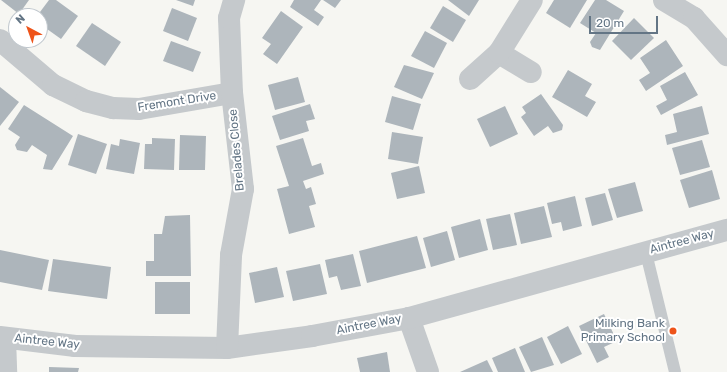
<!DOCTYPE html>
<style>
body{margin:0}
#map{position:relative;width:727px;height:372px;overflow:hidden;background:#f6f6f2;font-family:Rubik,sans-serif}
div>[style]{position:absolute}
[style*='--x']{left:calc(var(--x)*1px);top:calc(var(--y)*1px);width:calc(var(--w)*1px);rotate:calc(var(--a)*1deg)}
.building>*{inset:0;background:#adb5bb}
.lane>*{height:12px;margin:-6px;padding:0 6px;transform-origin:6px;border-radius:6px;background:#c5c9cc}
.street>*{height:22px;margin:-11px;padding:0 11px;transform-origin:11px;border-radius:11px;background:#c5c9cc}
.dots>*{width:11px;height:11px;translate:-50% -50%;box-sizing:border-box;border:2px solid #fff;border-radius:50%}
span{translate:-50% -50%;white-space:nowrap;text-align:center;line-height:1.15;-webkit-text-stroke:4px #fff;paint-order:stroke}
.street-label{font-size:12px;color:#637585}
.poi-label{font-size:12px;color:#637585}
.right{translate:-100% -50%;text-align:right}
.north{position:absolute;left:8px;top:8px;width:40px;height:40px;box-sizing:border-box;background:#fff;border:1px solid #c1c8ce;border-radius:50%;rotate:319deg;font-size:11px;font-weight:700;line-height:16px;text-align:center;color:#637585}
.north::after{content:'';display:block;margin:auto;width:14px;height:18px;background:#ee541a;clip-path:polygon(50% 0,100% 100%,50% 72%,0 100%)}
.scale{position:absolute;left:589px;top:16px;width:69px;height:18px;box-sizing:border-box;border:2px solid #637585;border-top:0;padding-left:5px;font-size:12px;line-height:14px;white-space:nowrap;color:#637585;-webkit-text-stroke:3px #fff;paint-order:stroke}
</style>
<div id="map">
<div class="building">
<i style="clip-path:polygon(1px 0,29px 0,19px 14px)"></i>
<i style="clip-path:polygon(49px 0,56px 0,78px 16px,61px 39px,40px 24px,37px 16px)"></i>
<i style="clip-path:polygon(176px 0,195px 0,193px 6px)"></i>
<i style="clip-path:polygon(294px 0,321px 0,314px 10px,324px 17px,318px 26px,290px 7px)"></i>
<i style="clip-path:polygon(323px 0,341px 0,335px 8px)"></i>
<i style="clip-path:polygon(448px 0,479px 0,469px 16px)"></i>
<i style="clip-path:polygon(554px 0,587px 0,570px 28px,546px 13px)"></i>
<i style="clip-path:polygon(595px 0,606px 0,624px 11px,600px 50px,592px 47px,590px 42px,596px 33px,580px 23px)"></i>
<i style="clip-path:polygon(443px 6px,466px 20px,453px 42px,430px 28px)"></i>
<i style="clip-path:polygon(172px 8px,197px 18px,188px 41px,163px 31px)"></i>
<i style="clip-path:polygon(281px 11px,303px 27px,277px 64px,263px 54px,271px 44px,262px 38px)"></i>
<i style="clip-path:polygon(634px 18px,654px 38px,631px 60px,612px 41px)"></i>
<i style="clip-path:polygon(92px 23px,121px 42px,105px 66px,76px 46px)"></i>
<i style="clip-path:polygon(425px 31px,447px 43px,434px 68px,411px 56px)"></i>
<i style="clip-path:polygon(666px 40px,683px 66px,646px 91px,639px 80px,650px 73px,640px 58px)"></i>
<i style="clip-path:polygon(171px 41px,201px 52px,193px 72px,163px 61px)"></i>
<i style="clip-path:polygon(404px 65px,434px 73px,422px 99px,394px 87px)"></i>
<i style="clip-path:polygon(568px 70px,592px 84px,585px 96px,596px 102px,587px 117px,552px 97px)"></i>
<i style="clip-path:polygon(685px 72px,698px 95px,661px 115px,656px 106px,667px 100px,660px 86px)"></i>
<i style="clip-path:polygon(298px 77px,305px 102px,275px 110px,268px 85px)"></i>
<i style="clip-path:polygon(0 87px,19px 102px,0 126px)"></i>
<i style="clip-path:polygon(541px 94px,563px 125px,562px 130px,553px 133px,548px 126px,534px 136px,521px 117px,526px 113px,522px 107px)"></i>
<i style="clip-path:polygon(392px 96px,421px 104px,413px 130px,385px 122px)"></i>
<i style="clip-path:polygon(310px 104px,315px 119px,306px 121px,309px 131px,280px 140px,272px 116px)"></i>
<i style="clip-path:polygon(24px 105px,73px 136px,52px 170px,43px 169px,47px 155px,32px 145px,27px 152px,17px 150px,15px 145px,20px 137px,8px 129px)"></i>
<i style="clip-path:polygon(505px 106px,518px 134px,490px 147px,477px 119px)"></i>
<i style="clip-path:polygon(702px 106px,709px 134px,667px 145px,665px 135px,677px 132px,673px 114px)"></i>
<i style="clip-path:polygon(392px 132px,423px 137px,418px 164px,388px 159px)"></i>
<i style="clip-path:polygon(78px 134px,107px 144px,96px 174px,68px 165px)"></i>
<i style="clip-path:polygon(180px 135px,206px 136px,205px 170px,179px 170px)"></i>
<i style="clip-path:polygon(152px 138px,175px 139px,174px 170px,144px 169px,145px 144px,152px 144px)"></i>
<i style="clip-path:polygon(303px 138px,312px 166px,321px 163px,324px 174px,303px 181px,306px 189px,311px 187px,316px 204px,309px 206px,315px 227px,289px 234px,277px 189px,289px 186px,276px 146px)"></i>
<i style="clip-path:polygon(120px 139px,140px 143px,134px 174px,106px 169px,111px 144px,119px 146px)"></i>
<i style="clip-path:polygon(702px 140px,710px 167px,680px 175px,672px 148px)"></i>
<i style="clip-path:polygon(419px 166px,425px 193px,397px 199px,391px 173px)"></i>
<i style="clip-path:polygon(712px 170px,720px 199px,689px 208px,680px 180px)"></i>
<i style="clip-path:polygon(635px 182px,643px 211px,617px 218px,608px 189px)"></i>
<i style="clip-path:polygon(605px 193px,613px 220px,592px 226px,585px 198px)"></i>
<i style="clip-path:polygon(575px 196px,582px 226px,563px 231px,561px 222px,552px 224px,547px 203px)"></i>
<i style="clip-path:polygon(544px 206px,552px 237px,521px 244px,514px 213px)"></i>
<i style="clip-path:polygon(510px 214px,517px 245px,493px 250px,486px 219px)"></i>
<i style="clip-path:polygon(190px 215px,191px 276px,146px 276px,146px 261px,154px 261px,154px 234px,162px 234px,165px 216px)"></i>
<i style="clip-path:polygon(480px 219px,488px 250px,459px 258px,451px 227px)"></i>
<i style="clip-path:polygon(447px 231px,455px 260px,431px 267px,423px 238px)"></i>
<i style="clip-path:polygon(417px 236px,426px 268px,367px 283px,359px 251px)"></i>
<i style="clip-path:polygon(0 250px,49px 260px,42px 290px,0 282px)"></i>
<i style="clip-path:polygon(353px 254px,361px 286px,341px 290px,337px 276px,329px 278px,325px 260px)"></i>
<i style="clip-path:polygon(53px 259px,111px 267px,107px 299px,48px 291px)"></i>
<i style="clip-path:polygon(320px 264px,327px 294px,293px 301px,286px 271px)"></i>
<i style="clip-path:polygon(277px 267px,284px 297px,255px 303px,249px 273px)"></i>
<i style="clip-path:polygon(155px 282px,190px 282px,190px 314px,155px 314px)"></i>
<i style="clip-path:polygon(604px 314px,617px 341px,604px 347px,609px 357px,597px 363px,579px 326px)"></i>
<i style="clip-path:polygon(568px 326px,582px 354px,561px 364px,547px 337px)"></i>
<i style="clip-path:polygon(542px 337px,554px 365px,531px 372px,519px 347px)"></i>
<i style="clip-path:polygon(515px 348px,525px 372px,498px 372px,492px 358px)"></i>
<i style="clip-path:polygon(387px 352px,390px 372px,360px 372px,357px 358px)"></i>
<i style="clip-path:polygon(487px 360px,493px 372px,460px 372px)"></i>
<i style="clip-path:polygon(49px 367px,79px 368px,78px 372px,49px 372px)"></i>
</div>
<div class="lane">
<i style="--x:646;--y:253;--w:122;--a:76.3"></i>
</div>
<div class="street">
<i style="--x:664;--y:0;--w:35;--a:31"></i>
<i style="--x:694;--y:18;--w:50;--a:48.3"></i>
<i style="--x:0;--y:40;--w:70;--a:40.3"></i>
<i style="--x:53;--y:85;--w:37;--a:26"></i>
<i style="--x:86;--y:101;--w:28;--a:15"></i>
<i style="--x:113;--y:108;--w:26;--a:2"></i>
<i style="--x:139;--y:109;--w:94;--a:-9.8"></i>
<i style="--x:499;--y:53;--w:37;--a:31"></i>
<i style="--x:470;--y:79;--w:39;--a:-42"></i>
<i style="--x:499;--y:53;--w:62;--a:-58.1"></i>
<i style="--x:409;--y:318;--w:57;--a:70.6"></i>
<i style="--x:0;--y:337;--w:76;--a:6.8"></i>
<i style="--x:75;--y:346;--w:152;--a:0.8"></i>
<i style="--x:227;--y:348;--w:86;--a:-8"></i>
<i style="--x:312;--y:336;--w:99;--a:-10.5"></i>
<i style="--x:409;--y:318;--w:330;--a:-15.5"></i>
<i style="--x:5;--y:338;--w:34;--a:88"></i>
<i style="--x:227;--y:348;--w:93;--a:-87.5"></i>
<i style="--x:231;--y:255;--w:67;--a:-79.7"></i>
<i style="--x:243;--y:189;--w:97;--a:-96.5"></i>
<i style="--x:232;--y:93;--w:75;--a:-92.3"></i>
<i style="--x:229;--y:18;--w:19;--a:-74"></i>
</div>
<div class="dots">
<i style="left:673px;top:331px;background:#ee541a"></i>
</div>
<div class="street-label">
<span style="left:177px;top:102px;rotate:-9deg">Fremont Drive</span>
<span style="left:237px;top:150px;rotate:-95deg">Brelades Close</span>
<span style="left:682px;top:242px;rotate:-15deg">Aintree Way</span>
<span style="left:369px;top:325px;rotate:-11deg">Aintree Way</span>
<span style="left:47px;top:342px;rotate:6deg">Aintree Way</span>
</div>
<div class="poi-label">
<span class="right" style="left:665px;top:331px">Milking Bank<br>Primary School</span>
</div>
<div class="north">N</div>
<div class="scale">20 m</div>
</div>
